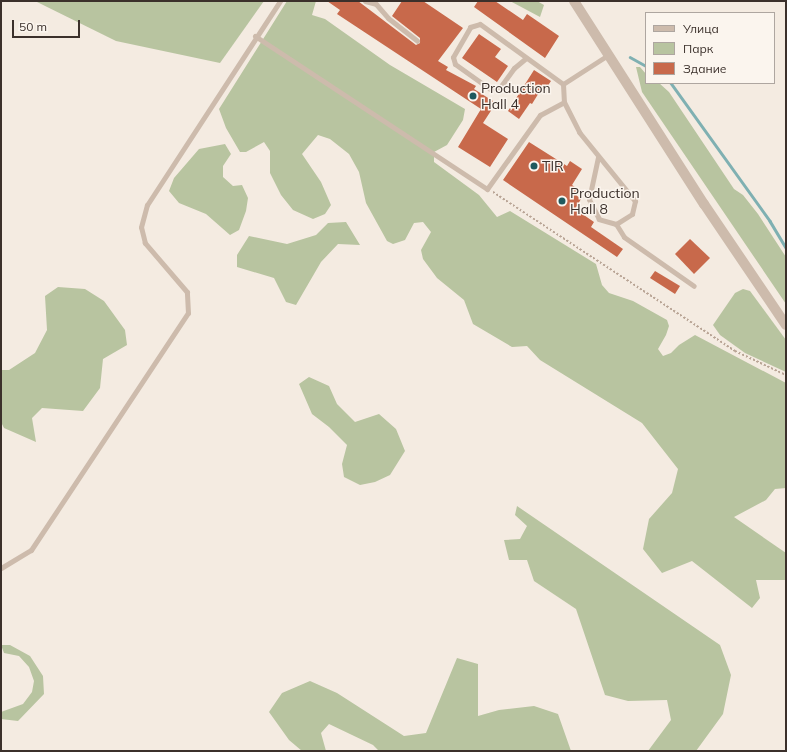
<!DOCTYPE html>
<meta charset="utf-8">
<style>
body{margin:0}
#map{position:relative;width:787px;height:752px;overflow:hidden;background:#f4ebe1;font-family:Mulish,sans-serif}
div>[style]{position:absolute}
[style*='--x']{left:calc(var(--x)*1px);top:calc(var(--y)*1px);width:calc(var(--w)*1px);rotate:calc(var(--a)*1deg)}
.green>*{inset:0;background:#b8c4a0}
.stream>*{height:2.5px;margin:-1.25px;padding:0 1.25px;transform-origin:1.25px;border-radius:1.25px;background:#7fb0b2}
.building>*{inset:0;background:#c8694b}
.path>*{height:1.5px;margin-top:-0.75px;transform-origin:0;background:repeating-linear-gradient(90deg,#b9a596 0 2px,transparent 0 4px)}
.service>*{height:5px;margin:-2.5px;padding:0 2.5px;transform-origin:2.5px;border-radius:2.5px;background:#cdbbac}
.tertiary>*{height:10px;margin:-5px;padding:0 5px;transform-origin:5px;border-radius:5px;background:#cdbbac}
.dots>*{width:11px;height:11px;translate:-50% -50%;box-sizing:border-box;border:2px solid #fbf5ee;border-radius:50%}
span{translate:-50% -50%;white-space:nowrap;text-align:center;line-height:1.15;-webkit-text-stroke:3px #fbf5ee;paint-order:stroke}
.poi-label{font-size:14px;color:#3b302b}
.left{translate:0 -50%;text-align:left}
.frame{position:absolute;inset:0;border:2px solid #3b302b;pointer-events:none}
.legend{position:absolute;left:645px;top:12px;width:130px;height:72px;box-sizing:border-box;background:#fbf5ee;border:1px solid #aea6a0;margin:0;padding:5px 7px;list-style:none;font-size:12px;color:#3b302b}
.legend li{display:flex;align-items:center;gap:8px;height:20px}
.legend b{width:20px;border:1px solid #aea6a0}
.scale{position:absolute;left:12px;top:20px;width:68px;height:18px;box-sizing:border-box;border:2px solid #3b302b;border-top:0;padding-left:5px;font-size:12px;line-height:14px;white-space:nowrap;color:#3b302b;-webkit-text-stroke:3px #fbf5ee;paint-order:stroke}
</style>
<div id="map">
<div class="green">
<i style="clip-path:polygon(35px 1px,264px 1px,220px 63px,116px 41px)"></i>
<i style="clip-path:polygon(287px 1px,316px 1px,312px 15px,325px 19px,390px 65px,465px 109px,463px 120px,447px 145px,434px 152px,434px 162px,479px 195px,497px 217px,510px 211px,596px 264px,602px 285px,609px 293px,633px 301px,667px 320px,669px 326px,666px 335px,658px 349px,663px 356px,671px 353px,679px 345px,695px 335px,786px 383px,786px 488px,775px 489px,766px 500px,734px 517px,786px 553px,786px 580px,756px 580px,760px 598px,752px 608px,692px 561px,662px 573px,643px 549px,649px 519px,672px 493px,678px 469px,642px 423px,540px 360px,527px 346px,512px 347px,473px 324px,464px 300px,437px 278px,423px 259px,421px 250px,431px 232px,423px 222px,414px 223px,405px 240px,393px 244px,387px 241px,366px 203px,359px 172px,349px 154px,330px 139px,318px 135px,302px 154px,321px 182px,331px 205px,325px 214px,313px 219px,293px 210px,281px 195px,270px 173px,270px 151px,264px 142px,246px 152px,240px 152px,226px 128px,219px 109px)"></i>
<i style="clip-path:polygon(510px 1px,537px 1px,544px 5px,540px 17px)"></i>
<i style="clip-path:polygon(636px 67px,640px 67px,646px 74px,646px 83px,659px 83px,669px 92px,734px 189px,743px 195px,758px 214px,786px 257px,786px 304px,642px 92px)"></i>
<i style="clip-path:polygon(225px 144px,231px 154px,223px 166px,223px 177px,233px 186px,242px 185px,248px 198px,246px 211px,239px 230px,230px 235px,206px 214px,179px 203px,169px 191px,174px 178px,199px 149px)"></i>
<i style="clip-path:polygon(346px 222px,360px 245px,338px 244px,321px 262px,296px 305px,286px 302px,274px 278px,237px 267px,237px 255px,249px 236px,287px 244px,316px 235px,328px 223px)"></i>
<i style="clip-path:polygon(58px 287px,85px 289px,104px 301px,125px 330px,127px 345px,103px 359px,100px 388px,83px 411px,42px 408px,32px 418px,36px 442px,4px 428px,1px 422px,1px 370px,9px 370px,35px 353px,47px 330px,45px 296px)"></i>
<i style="clip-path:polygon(743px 289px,750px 291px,786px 340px,786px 372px,745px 353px,720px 335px,713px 325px,735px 293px)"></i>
<i style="clip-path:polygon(309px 377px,329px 386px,337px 404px,355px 422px,379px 414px,396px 429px,405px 451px,390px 475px,375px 482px,360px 485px,344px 477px,342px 464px,347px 445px,329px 427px,312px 414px,299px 384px)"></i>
<i style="clip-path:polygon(517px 506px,720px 645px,731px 675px,723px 714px,696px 751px,648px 751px,671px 720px,667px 700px,628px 701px,605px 695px,576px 609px,534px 581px,527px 560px,509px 560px,504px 540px,520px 539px,527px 526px,515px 515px)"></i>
<i style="clip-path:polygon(1px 645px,10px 645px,30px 656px,43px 676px,44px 694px,18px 721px,1px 719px,1px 712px,23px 704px,32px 692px,34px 681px,29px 667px,19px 656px,4px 653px)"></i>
<i style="clip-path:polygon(457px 658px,478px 664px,478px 716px,499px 710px,534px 706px,558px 714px,571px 751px,379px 751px,373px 745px,329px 724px,321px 733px,326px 751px,302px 751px,289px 740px,269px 712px,282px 693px,310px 681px,337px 693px,404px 736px,426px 733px)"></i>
</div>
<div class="stream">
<i style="--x:630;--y:57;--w:18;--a:29"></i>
<i style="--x:671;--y:83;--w:170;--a:54.3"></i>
<i style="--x:770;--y:221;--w:31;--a:59"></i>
</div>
<div class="building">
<i style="clip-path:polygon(327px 1px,358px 1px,416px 45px,420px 43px,420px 38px,392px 16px,402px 1px,423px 1px,463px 28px,438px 61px,448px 67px,446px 70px,476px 86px,474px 89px,496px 103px,483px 123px,508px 139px,490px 167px,458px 147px,481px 109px,337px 14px,340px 10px)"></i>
<i style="clip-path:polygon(478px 1px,495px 1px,523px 20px,527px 14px,559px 36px,545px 58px,474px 7px)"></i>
<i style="clip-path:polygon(479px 34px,501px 49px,495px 57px,508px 66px,497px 82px,462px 58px)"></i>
<i style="clip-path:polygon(534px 70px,551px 81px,543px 93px,540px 91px,532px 104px,530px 103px,519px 119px,508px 111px)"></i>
<i style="clip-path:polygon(529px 142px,567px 166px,570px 161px,582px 169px,572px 185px,579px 190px,576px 195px,581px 199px,575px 209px,594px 222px,591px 227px,623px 249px,617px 257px,503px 180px)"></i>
<i style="clip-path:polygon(690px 239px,710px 258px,694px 274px,675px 254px)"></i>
<i style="clip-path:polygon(655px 271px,680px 286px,675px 294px,650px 278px)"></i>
</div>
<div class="path">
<i style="--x:493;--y:192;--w:290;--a:33.3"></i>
<i style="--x:735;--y:351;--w:56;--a:25.2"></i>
</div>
<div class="service">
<i style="--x:365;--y:1;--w:11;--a:15"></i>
<i style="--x:376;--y:4;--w:18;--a:49"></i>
<i style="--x:388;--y:18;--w:37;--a:38"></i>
<i style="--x:255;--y:36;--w:278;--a:33.4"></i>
<i style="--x:487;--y:189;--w:91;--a:-54.4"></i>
<i style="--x:540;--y:115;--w:27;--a:-28"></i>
<i style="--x:526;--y:58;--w:16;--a:140"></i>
<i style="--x:514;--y:68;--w:24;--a:126"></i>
<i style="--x:500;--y:87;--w:10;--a:169"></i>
<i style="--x:490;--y:89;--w:43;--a:-144.5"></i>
<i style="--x:455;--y:64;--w:7;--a:-106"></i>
<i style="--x:453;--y:57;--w:34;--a:-60"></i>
<i style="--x:470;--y:27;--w:10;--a:-17"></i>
<i style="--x:480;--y:24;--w:102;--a:35.9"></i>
<i style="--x:563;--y:84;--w:54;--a:-32.8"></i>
<i style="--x:563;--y:84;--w:18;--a:87"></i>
<i style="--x:564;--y:102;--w:34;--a:63"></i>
<i style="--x:579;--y:132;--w:89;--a:50.9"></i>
<i style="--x:635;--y:201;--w:13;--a:103"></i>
<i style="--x:632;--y:214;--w:19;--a:148"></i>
<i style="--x:616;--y:224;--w:18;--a:-164"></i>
<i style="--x:599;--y:219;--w:22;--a:-117"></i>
<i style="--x:589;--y:199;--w:43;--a:-77.9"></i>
<i style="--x:616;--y:224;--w:15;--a:58"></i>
<i style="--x:624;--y:237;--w:85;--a:35"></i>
<i style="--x:1;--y:568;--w:35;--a:-31"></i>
<i style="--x:31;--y:550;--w:284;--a:-56.5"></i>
<i style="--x:188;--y:313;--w:21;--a:-93"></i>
<i style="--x:187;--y:292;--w:65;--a:-130.6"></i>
<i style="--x:145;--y:243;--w:16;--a:-104"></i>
<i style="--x:141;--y:227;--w:23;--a:-75"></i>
<i style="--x:147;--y:205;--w:244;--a:-56.9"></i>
</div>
<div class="tertiary">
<i style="--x:574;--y:1;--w:241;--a:57.4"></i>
<i style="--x:704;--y:204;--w:146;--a:55.9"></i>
</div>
<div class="dots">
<i style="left:473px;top:96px;background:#1f5a5e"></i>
<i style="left:534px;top:166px;background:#1f5a5e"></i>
<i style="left:562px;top:201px;background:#1f5a5e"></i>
</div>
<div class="poi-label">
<span class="left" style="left:481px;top:96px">Production<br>Hall 4</span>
<span class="left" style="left:542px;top:166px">TIR</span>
<span class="left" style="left:570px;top:201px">Production<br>Hall 8</span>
</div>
<div class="frame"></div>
<ul class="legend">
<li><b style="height:5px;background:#cdbbac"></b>Улица</li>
<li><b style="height:11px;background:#b8c4a0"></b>Парк</li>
<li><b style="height:11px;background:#c8694b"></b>Здание</li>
</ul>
<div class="scale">50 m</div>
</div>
